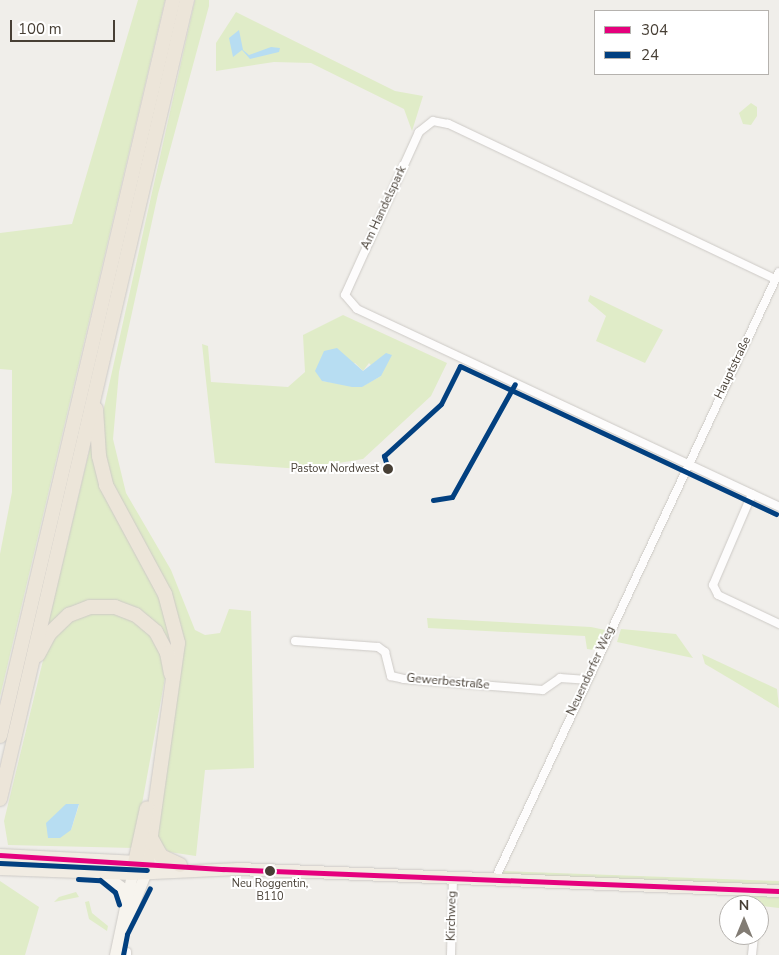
<!DOCTYPE html>
<meta charset="utf-8">
<style>
body{margin:0}
#map{position:relative;width:779px;height:955px;overflow:hidden;background:#f0eeea;font-family:"Nunito Sans",sans-serif}
div>[style]{position:absolute}
[style*='--x']{left:calc(var(--x)*1px);top:calc(var(--y)*1px);width:calc(var(--w)*1px);rotate:calc(var(--a)*1deg)}
.green>*{inset:0;background:#e0ecc8}
.water>*{inset:0;background:#b7ddf2}
.roads{filter:drop-shadow(0 0 1px #cdcac6) drop-shadow(0 0 1px #cdcac6)}
.street>*{height:8px;margin:-4px;padding:0 4px;transform-origin:4px;border-radius:4px;background:#fdfcfc}
.secondary>*{height:11px;margin:-5.5px;padding:0 5.5px;transform-origin:5.5px;border-radius:5.5px;background:#f7f4ee}
.primary>*{height:12px;margin:-6px;padding:0 6px;transform-origin:6px;border-radius:6px;background:#f1ece3}
.highway>*{height:14px;margin:-7px;padding:0 7px;transform-origin:7px;border-radius:7px;background:#ece5d9}
.bus-1>*{height:5px;margin:-2.5px;padding:0 2.5px;transform-origin:2.5px;border-radius:2.5px;background:#e5007d}
.bus-2>*{height:5px;margin:-2.5px;padding:0 2.5px;transform-origin:2.5px;border-radius:2.5px;background:#024080}
.dots>*{width:14px;height:14px;translate:-50% -50%;box-sizing:border-box;border:2px solid #fff;border-radius:50%}
span{translate:-50% -50%;white-space:nowrap;text-align:center;line-height:1.15;-webkit-text-stroke:4px #fff;paint-order:stroke}
.bus-label{font-size:11px;color:#473f35}
.right{translate:-100% -50%;text-align:right}
.street-label{font-size:12px;color:#473f35}
.legend{position:absolute;left:594px;top:10px;width:175px;height:65px;box-sizing:border-box;background:#fff;border:1px solid #b5b2ae;margin:0;padding:6px 9px;list-style:none;font-size:15px;color:#473f35}
.legend li{display:flex;align-items:center;gap:10px;height:25px}
.legend b{width:25px;border:1px solid #b5b2ae}
.north{position:absolute;left:719px;top:895px;width:50px;height:50px;box-sizing:border-box;background:#fff;border:1px solid #b5b2ae;border-radius:50%;rotate:0deg;font-size:14px;font-weight:700;line-height:20px;text-align:center;color:#473f35}
.north::after{content:'';display:block;margin:auto;width:18px;height:22px;background:#827c74;clip-path:polygon(50% 0,100% 100%,50% 72%,0 100%)}
.scale{position:absolute;left:10px;top:20px;width:105px;height:22px;box-sizing:border-box;border:2px solid #473f35;border-top:0;padding-left:6px;font-size:15px;line-height:18px;white-space:nowrap;color:#473f35;-webkit-text-stroke:4px #fff;paint-order:stroke}
</style>
<div id="map">
<div class="green">
<i style="clip-path:polygon(138px 0,165px 0,0 697px,0 554px,12px 492px,12px 370px,0 369px,0 233px,72px 224px)"></i>
<i style="clip-path:polygon(195px 0,209px 0,209px 6px,158px 194px,119px 372px,113px 439px,126px 493px,171px 570px,195px 630px,205px 635px,220px 633px,229px 609px,251px 611px,254px 768px,205px 770px,196px 856px,169px 852px,156px 840px,179px 633px,107px 477px,101px 421px)"></i>
<i style="clip-path:polygon(236px 12px,395px 91px,423px 96px,412px 131px,404px 109px,311px 63px,274px 62px,216px 71px,216px 43px)"></i>
<i style="clip-path:polygon(751px 103px,757px 107px,757px 116px,751px 125px,743px 124px,739px 113px)"></i>
<i style="clip-path:polygon(590px 295px,663px 330px,645px 363px,596px 341px,606px 316px,588px 301px)"></i>
<i style="clip-path:polygon(evenodd,343px 315px,447px 363px,431px 396px,363px 459px,302px 469px,215px 463px,202px 344px,208px 346px,211px 382px,288px 387px,305px 372px,303px 335px,343px 315px,355px 363px,363px 371px,369px 363px,381px 376px,361px 387px,322px 381px,355px 363px)"></i>
<i style="clip-path:polygon(94px 431px,94px 442px,156px 582px,174px 643px,169px 648px,114px 603px,46px 632px)"></i>
<i style="clip-path:polygon(evenodd,122px 612px,151px 631px,167px 667px,134px 848px,8px 845px,4px 821px,46px 648px,53px 634px,81px 614px,122px 612px,66px 804px,79px 805px,71px 830px,66px 804px)"></i>
<i style="clip-path:polygon(427px 618px,591px 627px,605px 630px,595px 650px,587px 649px,585px 636px,428px 628px)"></i>
<i style="clip-path:polygon(621px 629px,676px 634px,693px 658px,617px 642px)"></i>
<i style="clip-path:polygon(702px 654px,777px 689px,779px 708px,705px 664px)"></i>
<i style="clip-path:polygon(501px 871px,779px 881px,779px 887px,504px 875px)"></i>
<i style="clip-path:polygon(0 881px,39px 907px,25px 955px,0 955px)"></i>
<i style="clip-path:polygon(76px 892px,79px 897px,54px 902px,59px 897px)"></i>
<i style="clip-path:polygon(742px 894px,779px 895px,779px 908px,753px 905px,738px 898px)"></i>
<i style="clip-path:polygon(89px 901px,92px 913px,108px 926px,107px 931px,89px 919px,85px 902px)"></i>
</div>
<div class="water">
<i style="clip-path:polygon(239px 30px,243px 50px,249px 55px,271px 47px,280px 48px,279px 52px,250px 59px,242px 50px,233px 57px,229px 38px)"></i>
<i style="clip-path:polygon(337px 348px,363px 371px,386px 353px,392px 355px,381px 376px,362px 387px,352px 387px,322px 381px,315px 371px,324px 351px)"></i>
<i style="clip-path:polygon(66px 804px,79px 804px,71px 830px,60px 838px,48px 838px,46px 823px)"></i>
</div>
<div class="roads">
<div class="street">
<i style="--x:775;--y:279;--w:362;--a:-154.6"></i>
<i style="--x:448;--y:124;--w:15;--a:-169"></i>
<i style="--x:433;--y:121;--w:18;--a:142"></i>
<i style="--x:419;--y:132;--w:179;--a:114.4"></i>
<i style="--x:345;--y:295;--w:18;--a:49"></i>
<i style="--x:357;--y:309;--w:466;--a:25.1"></i>
<i style="--x:752;--y:494;--w:99;--a:113.2"></i>
<i style="--x:713;--y:585;--w:11;--a:63"></i>
<i style="--x:718;--y:595;--w:68;--a:25.4"></i>
<i style="--x:295;--y:641;--w:83;--a:4.1"></i>
<i style="--x:378;--y:647;--w:9;--a:36"></i>
<i style="--x:385;--y:652;--w:25;--a:76"></i>
<i style="--x:391;--y:676;--w:13;--a:13"></i>
<i style="--x:404;--y:679;--w:139;--a:4.5"></i>
<i style="--x:543;--y:690;--w:21;--a:-35"></i>
<i style="--x:560;--y:678;--w:27;--a:4"></i>
<i style="--x:495;--y:879;--w:670;--a:-64.93"></i>
<i style="--x:127;--y:955;--w:3;--a:-90"></i>
<i style="--x:451;--y:955;--w:78;--a:-88.5"></i>
<i style="--x:752;--y:955;--w:20;--a:-84"></i>
</div>
<div class="secondary">
<i style="--x:103;--y:873;--w:23;--a:38"></i>
<i style="--x:121;--y:887;--w:15;--a:70"></i>
<i style="--x:123;--y:929;--w:59;--a:-68.2"></i>
<i style="--x:115;--y:955;--w:83;--a:-78.1"></i>
</div>
<div class="primary">
<i style="--x:0;--y:855;--w:178;--a:2.9"></i>
<i style="--x:0;--y:869;--w:132;--a:2.2"></i>
<i style="--x:132;--y:874;--w:106;--a:-2.7"></i>
<i style="--x:238;--y:869;--w:541;--a:2.33"></i>
</div>
<div class="highway">
<i style="--x:96;--y:409;--w:47;--a:86.3"></i>
<i style="--x:99;--y:456;--w:30;--a:76"></i>
<i style="--x:106;--y:485;--w:124;--a:61.6"></i>
<i style="--x:165;--y:594;--w:51;--a:75.1"></i>
<i style="--x:178;--y:643;--w:222;--a:98"></i>
<i style="--x:38;--y:655;--w:24;--a:-62"></i>
<i style="--x:49;--y:634;--w:28;--a:-44"></i>
<i style="--x:69;--y:615;--w:22;--a:-21"></i>
<i style="--x:90;--y:607;--w:25;--a:0"></i>
<i style="--x:115;--y:607;--w:22;--a:21"></i>
<i style="--x:136;--y:615;--w:26;--a:40"></i>
<i style="--x:156;--y:632;--w:24;--a:62"></i>
<i style="--x:167;--y:653;--w:21;--a:79"></i>
<i style="--x:0;--y:736;--w:756;--a:-76.77"></i>
<i style="--x:0;--y:799;--w:821;--a:-76.83"></i>
<i style="--x:151;--y:838;--w:21;--a:61"></i>
<i style="--x:161;--y:856;--w:21;--a:25"></i>
<i style="--x:135;--y:863;--w:56;--a:-77.7"></i>
</div>
</div>
<div class="bus-1">
<i style="--x:0;--y:855;--w:223;--a:3.6"></i>
<i style="--x:223;--y:869;--w:556;--a:2.27"></i>
</div>
<div class="bus-2">
<i style="--x:388;--y:469;--w:14;--a:-107"></i>
<i style="--x:384;--y:456;--w:77;--a:-42.4"></i>
<i style="--x:441;--y:404;--w:42;--a:-63.4"></i>
<i style="--x:460;--y:366;--w:349;--a:25.1"></i>
<i style="--x:433;--y:500;--w:19;--a:-9"></i>
<i style="--x:452;--y:497;--w:129;--a:-60.9"></i>
<i style="--x:0;--y:863;--w:147;--a:2.7"></i>
<i style="--x:78;--y:879;--w:22;--a:3"></i>
<i style="--x:100;--y:880;--w:19;--a:39"></i>
<i style="--x:115;--y:892;--w:13;--a:72"></i>
<i style="--x:123;--y:955;--w:21;--a:-79"></i>
<i style="--x:127;--y:934;--w:51;--a:-63.4"></i>
</div>
<div class="dots">
<i style="left:388px;top:469px;background:#473f35"></i>
<i style="left:270px;top:871px;background:#473f35"></i>
</div>
<div class="bus-label">
<span class="right" style="left:379px;top:469px">Pastow Nordwest</span>
<span style="left:270px;top:891px">Neu Roggentin,<br>B110</span>
</div>
<div class="street-label">
<span style="left:384px;top:208px;rotate:-65deg">Am Handelspark</span>
<span style="left:733px;top:368px;rotate:-64deg">Hauptstraße</span>
<span style="left:591px;top:671px;rotate:-65deg">Neuendorfer Weg</span>
<span style="left:448px;top:682px;rotate:5deg">Gewerbestraße</span>
<span style="left:452px;top:916px;rotate:-89deg">Kirchweg</span>
</div>
<ul class="legend">
<li><b style="height:6px;background:#e5007d"></b>304</li>
<li><b style="height:6px;background:#024080"></b>24</li>
</ul>
<div class="north">N</div>
<div class="scale">100 m</div>
</div>
